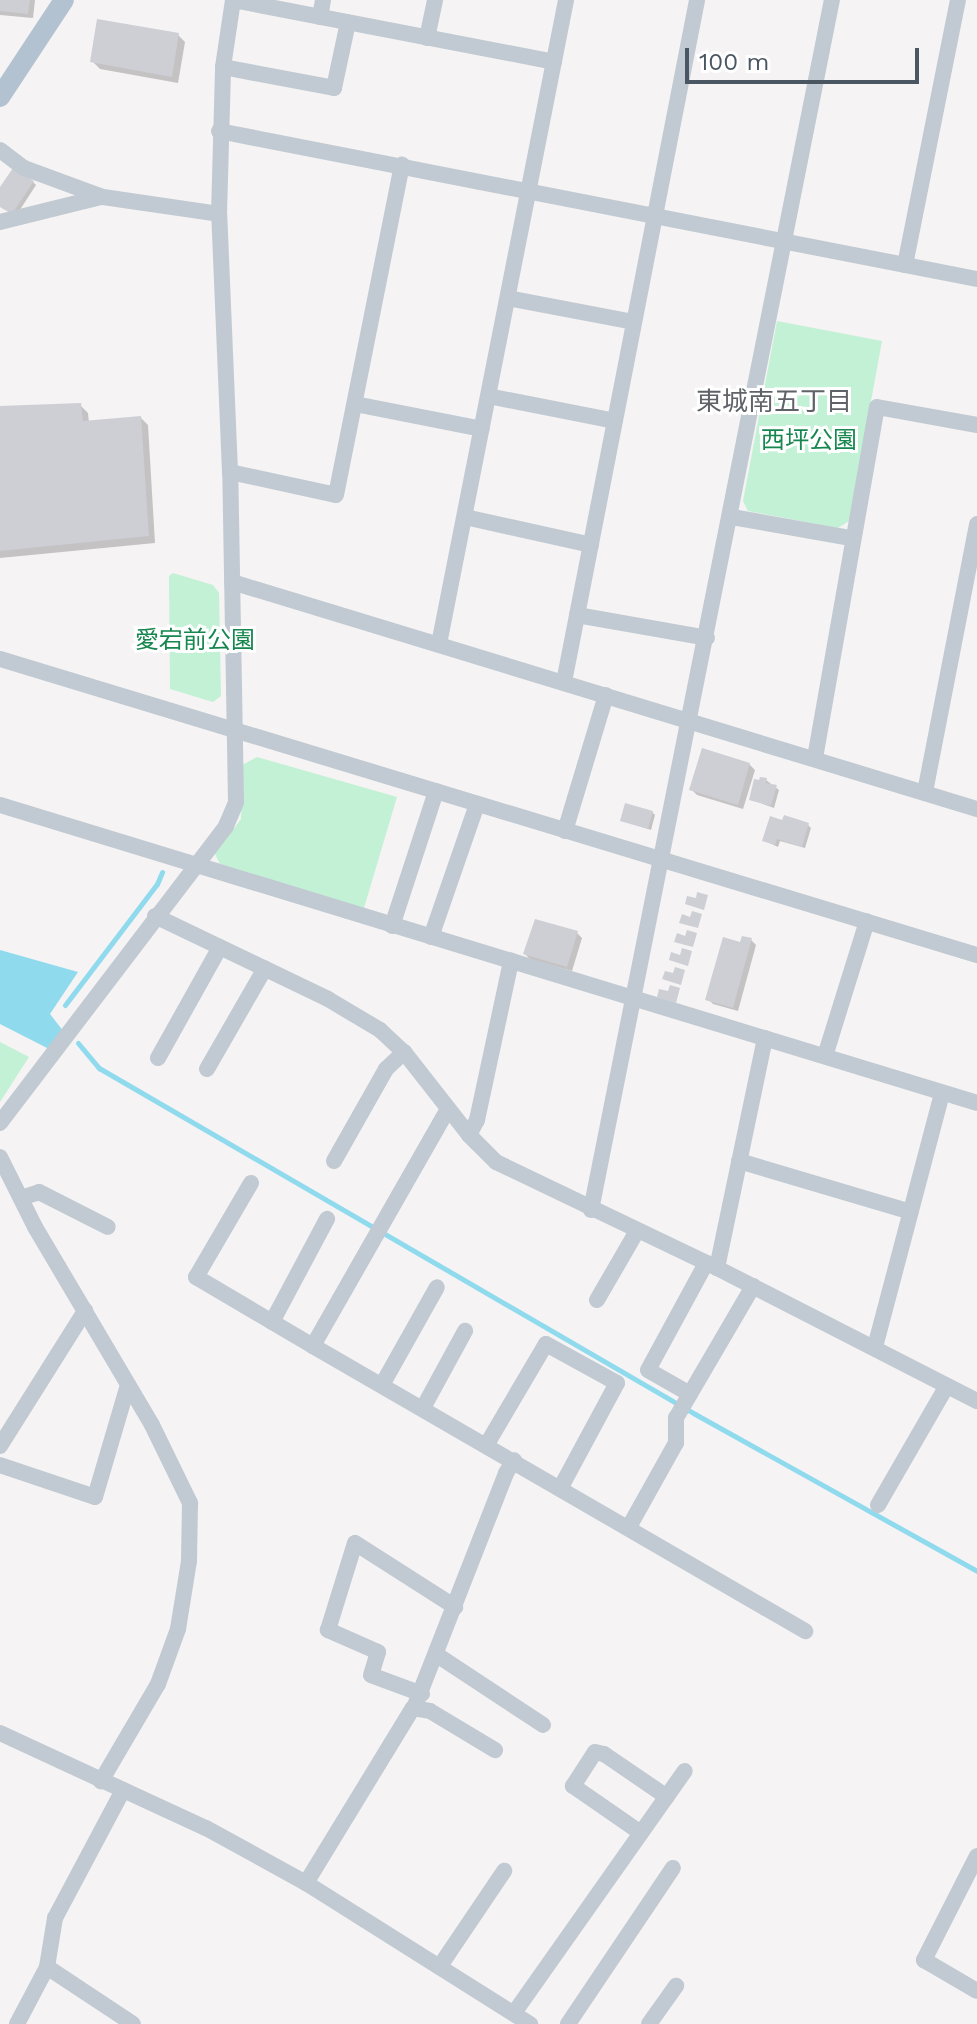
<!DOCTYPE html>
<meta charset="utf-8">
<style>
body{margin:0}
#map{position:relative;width:977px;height:2024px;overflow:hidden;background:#f5f3f3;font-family:"Work Sans","Noto Sans JP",sans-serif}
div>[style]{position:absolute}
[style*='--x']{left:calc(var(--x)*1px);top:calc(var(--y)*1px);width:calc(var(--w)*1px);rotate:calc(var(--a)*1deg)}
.green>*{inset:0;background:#c3f1d5}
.water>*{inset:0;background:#90daee}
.shadow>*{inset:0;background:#0003}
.stream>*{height:5px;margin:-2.5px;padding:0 2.5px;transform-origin:2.5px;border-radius:2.5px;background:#90daee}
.building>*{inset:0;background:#cdcfd5}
.minor>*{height:16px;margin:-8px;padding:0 8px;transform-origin:8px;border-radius:8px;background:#c1cad2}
.major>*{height:20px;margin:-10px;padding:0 10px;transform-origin:10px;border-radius:10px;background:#b3c2d1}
span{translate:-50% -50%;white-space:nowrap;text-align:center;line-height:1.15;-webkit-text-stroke:6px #fff;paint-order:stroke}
.park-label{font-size:24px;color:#17864f}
.neighbourhood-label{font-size:26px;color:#5f6368}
.scale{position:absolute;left:685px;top:48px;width:234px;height:36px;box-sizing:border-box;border:4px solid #4a5661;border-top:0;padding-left:10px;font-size:24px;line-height:28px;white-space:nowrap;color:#4a5661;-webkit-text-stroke:6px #fff;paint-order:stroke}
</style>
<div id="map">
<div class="green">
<i style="clip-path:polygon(777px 321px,882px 341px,849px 521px,838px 528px,748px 511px,743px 501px)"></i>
<i style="clip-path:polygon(173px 573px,213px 585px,219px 593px,221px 696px,213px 702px,170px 689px,169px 576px)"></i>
<i style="clip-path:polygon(257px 757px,397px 797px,364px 908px,220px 864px,215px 854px,241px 819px,242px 765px)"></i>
<i style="clip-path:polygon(0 1042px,29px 1057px,0 1102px)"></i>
</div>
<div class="water">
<i style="clip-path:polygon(0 950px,78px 972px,50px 1014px,64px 1032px,49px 1049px,0 1024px)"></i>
</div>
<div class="shadow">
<i style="clip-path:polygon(0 0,35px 0,33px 18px,0 15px)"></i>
<i style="clip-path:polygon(178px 35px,185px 42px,178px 83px,100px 69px,93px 62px)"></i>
<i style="clip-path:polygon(33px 182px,36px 185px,16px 216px,0 206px,0 190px)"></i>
<i style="clip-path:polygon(81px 406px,88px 413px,89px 423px,141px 418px,148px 425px,155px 543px,0 558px,0 408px)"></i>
<i style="clip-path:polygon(749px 764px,755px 770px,743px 809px,697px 795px,692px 790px)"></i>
<i style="clip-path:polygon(766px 780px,779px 790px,774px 808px,752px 800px)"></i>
<i style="clip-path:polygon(652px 812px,655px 815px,651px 830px,622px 820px)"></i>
<i style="clip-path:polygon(808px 825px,811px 828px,805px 848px,780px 841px,778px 847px,765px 841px)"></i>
<i style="clip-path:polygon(577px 933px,582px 938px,572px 971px,530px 959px,525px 954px)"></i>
<i style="clip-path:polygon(751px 940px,756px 945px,738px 1011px,713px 1004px,708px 999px,742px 945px)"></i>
</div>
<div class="stream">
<i style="--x:65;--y:1005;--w:152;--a:-52.8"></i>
<i style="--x:157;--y:884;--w:13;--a:-67"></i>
<i style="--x:78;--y:1043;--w:33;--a:50"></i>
<i style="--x:99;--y:1068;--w:689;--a:30.14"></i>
<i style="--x:695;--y:1414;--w:323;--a:29.1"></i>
</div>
<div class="building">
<i style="clip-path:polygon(0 0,30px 0,28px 14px,0 11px)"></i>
<i style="clip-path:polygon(97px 19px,179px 33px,172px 77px,90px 62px)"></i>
<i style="clip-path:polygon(13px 168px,34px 181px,12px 214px,0 207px,0 187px)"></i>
<i style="clip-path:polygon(81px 403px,83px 421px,141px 416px,149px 536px,0 551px,0 406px)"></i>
<i style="clip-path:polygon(702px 748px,750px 763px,738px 805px,689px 790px)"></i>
<i style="clip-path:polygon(760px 777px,767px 778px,766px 783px,777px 785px,771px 806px,749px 800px,754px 779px,759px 780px)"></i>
<i style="clip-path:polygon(625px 803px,653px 811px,648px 829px,620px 821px)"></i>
<i style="clip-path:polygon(784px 815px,809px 823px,802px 847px,777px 839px,775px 845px,762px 841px,770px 816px,782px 820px)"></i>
<i style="clip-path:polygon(697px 892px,708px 895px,704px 910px,685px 904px,687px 896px,696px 898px)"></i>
<i style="clip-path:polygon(692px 911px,702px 914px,698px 928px,679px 923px,682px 914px,690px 917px)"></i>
<i style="clip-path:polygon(535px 919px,578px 931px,567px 967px,523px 954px)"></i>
<i style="clip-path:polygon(687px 930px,697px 933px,693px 947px,674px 942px,677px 933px,685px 936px)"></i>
<i style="clip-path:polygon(742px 936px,752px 938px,733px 1008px,705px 1000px,723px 937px,740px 942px)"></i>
<i style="clip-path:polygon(682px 948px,692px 951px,688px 966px,669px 960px,671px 952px,680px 955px)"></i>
<i style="clip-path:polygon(675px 967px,685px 970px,681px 985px,662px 979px,665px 971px,673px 973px)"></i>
<i style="clip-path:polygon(670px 985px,680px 988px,676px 1003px,657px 997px,659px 989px,668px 991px)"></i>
</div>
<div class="minor">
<i style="--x:233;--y:0;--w:327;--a:10.9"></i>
<i style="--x:320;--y:17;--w:17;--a:-80"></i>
<i style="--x:427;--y:38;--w:39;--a:-78"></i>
<i style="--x:223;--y:67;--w:113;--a:10.7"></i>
<i style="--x:334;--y:88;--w:67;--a:-78"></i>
<i style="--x:219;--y:131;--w:772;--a:11.05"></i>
<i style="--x:0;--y:150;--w:30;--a:37"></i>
<i style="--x:24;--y:168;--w:84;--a:20.2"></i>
<i style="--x:103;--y:197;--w:117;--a:8.3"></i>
<i style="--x:0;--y:222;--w:104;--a:-13.9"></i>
<i style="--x:905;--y:265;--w:270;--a:-78.7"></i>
<i style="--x:508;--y:298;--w:128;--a:10.8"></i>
<i style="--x:488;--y:396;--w:129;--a:11.1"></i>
<i style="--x:355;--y:404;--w:129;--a:11.1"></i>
<i style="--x:230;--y:472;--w:108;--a:12.2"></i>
<i style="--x:336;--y:495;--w:337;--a:-78.7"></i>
<i style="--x:465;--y:517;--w:129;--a:12.5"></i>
<i style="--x:732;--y:517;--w:121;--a:10"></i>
<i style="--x:232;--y:582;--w:779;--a:16.95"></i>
<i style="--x:577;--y:615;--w:132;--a:10"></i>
<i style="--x:439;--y:644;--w:656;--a:-78.84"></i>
<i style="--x:0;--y:659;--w:1021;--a:16.86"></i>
<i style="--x:564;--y:682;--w:695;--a:-78.96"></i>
<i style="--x:815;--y:758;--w:356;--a:-80"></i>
<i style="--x:877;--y:407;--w:102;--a:10.2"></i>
<i style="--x:925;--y:792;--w:273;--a:-79"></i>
<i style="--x:0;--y:805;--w:1021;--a:16.96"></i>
<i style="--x:565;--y:831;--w:142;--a:-73.2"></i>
<i style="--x:155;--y:916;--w:192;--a:25.6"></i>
<i style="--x:328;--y:999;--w:61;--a:30.8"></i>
<i style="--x:380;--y:1030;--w:33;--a:43"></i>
<i style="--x:404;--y:1052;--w:105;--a:51.9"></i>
<i style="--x:469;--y:1135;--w:38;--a:45"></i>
<i style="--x:496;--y:1162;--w:245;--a:25.6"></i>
<i style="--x:717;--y:1268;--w:292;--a:27.1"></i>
<i style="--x:392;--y:926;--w:142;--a:-71.9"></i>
<i style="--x:431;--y:937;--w:141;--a:-70.9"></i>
<i style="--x:825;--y:1056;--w:141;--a:-72.7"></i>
<i style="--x:158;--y:1058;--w:127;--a:-60.8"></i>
<i style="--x:207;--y:1069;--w:116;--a:-60.1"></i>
<i style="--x:448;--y:1109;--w:273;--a:119.7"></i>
<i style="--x:313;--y:1346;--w:569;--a:30.08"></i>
<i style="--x:0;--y:1123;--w:373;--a:-52.7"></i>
<i style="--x:226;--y:826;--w:26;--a:-67"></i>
<i style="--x:236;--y:802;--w:330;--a:-91"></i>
<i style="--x:230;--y:472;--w:258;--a:-92.4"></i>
<i style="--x:219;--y:214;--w:147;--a:-88.4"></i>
<i style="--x:223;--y:67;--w:68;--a:-81.5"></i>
<i style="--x:469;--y:1135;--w:17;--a:-62"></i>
<i style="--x:477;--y:1120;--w:163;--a:-77.9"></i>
<i style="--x:0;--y:1157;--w:78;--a:63.4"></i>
<i style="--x:35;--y:1227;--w:230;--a:59.4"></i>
<i style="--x:152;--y:1425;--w:87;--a:64"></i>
<i style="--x:190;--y:1503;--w:58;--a:91"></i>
<i style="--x:189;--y:1561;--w:69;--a:99.2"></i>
<i style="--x:178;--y:1629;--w:59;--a:110"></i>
<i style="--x:158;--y:1684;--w:113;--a:120.4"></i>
<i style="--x:334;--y:1161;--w:106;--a:-60.5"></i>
<i style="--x:386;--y:1069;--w:25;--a:-43"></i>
<i style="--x:739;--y:1161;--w:179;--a:16.5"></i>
<i style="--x:251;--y:1183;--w:109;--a:120.3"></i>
<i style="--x:196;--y:1277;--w:136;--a:30.5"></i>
<i style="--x:21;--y:1198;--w:19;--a:-18"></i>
<i style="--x:39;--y:1192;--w:77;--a:26.9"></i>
<i style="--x:591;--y:1210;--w:1234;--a:-78.74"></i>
<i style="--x:717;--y:1268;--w:235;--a:-78.2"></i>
<i style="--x:597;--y:1300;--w:80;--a:-59.9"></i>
<i style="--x:272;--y:1322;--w:117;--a:-61.9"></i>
<i style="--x:875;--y:1347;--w:263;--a:-75.2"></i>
<i style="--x:382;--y:1385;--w:112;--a:-60.7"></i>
<i style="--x:690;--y:1394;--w:48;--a:-150.3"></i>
<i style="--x:648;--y:1370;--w:122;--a:-61.5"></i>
<i style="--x:423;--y:1408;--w:88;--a:-61.4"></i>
<i style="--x:487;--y:1444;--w:116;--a:-59.5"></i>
<i style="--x:546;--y:1344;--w:81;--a:28.8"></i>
<i style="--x:617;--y:1383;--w:118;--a:118.3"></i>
<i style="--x:0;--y:1446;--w:160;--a:-57.8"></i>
<i style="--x:0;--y:1465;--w:100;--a:18.6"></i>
<i style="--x:95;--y:1497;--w:117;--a:-73.6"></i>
<i style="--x:878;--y:1505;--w:136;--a:-60"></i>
<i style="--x:629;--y:1527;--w:96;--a:-60.8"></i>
<i style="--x:676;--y:1443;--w:25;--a:-90"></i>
<i style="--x:676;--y:1418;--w:153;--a:-59.7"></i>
<i style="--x:437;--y:1655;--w:127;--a:33.4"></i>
<i style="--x:422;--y:1694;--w:54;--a:-159.6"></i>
<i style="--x:371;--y:1675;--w:24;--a:-73"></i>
<i style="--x:378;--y:1652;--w:55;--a:-156.3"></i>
<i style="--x:328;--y:1630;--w:91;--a:-72.8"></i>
<i style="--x:355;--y:1543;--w:119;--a:32.6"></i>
<i style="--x:416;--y:1703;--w:247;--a:-68.6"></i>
<i style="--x:506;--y:1473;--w:15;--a:-58"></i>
<i style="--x:0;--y:1733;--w:227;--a:24.8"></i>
<i style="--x:206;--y:1828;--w:114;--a:28.8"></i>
<i style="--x:306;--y:1883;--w:265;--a:32.2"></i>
<i style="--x:641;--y:1833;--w:83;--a:-145.3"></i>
<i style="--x:573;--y:1786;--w:40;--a:-57.1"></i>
<i style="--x:595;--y:1752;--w:9;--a:13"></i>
<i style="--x:604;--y:1754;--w:76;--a:34.3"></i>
<i style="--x:977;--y:1856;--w:117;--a:117"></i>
<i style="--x:924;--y:1960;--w:61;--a:30.3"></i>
<i style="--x:306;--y:1883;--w:205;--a:-58.6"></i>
<i style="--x:413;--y:1708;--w:17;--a:10"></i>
<i style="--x:430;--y:1711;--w:76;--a:31"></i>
<i style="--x:440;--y:1966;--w:115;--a:-56"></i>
<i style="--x:47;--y:1967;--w:103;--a:33.5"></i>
<i style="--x:514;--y:2013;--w:296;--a:-54.8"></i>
<i style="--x:17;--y:2024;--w:64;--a:-62.2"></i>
<i style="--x:47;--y:1967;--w:50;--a:-80.7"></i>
<i style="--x:55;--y:1918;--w:145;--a:-62"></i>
<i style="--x:568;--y:2024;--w:188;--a:-56.1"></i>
<i style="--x:649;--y:2024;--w:47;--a:-54.6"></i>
</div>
<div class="major">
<i style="--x:0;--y:97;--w:116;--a:-56.6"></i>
</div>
<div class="park-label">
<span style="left:809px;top:441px">西坪公園</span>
<span style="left:195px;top:641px">愛宕前公園</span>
</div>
<div class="neighbourhood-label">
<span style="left:774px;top:402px">東城南五丁目</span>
</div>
<div class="scale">100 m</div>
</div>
